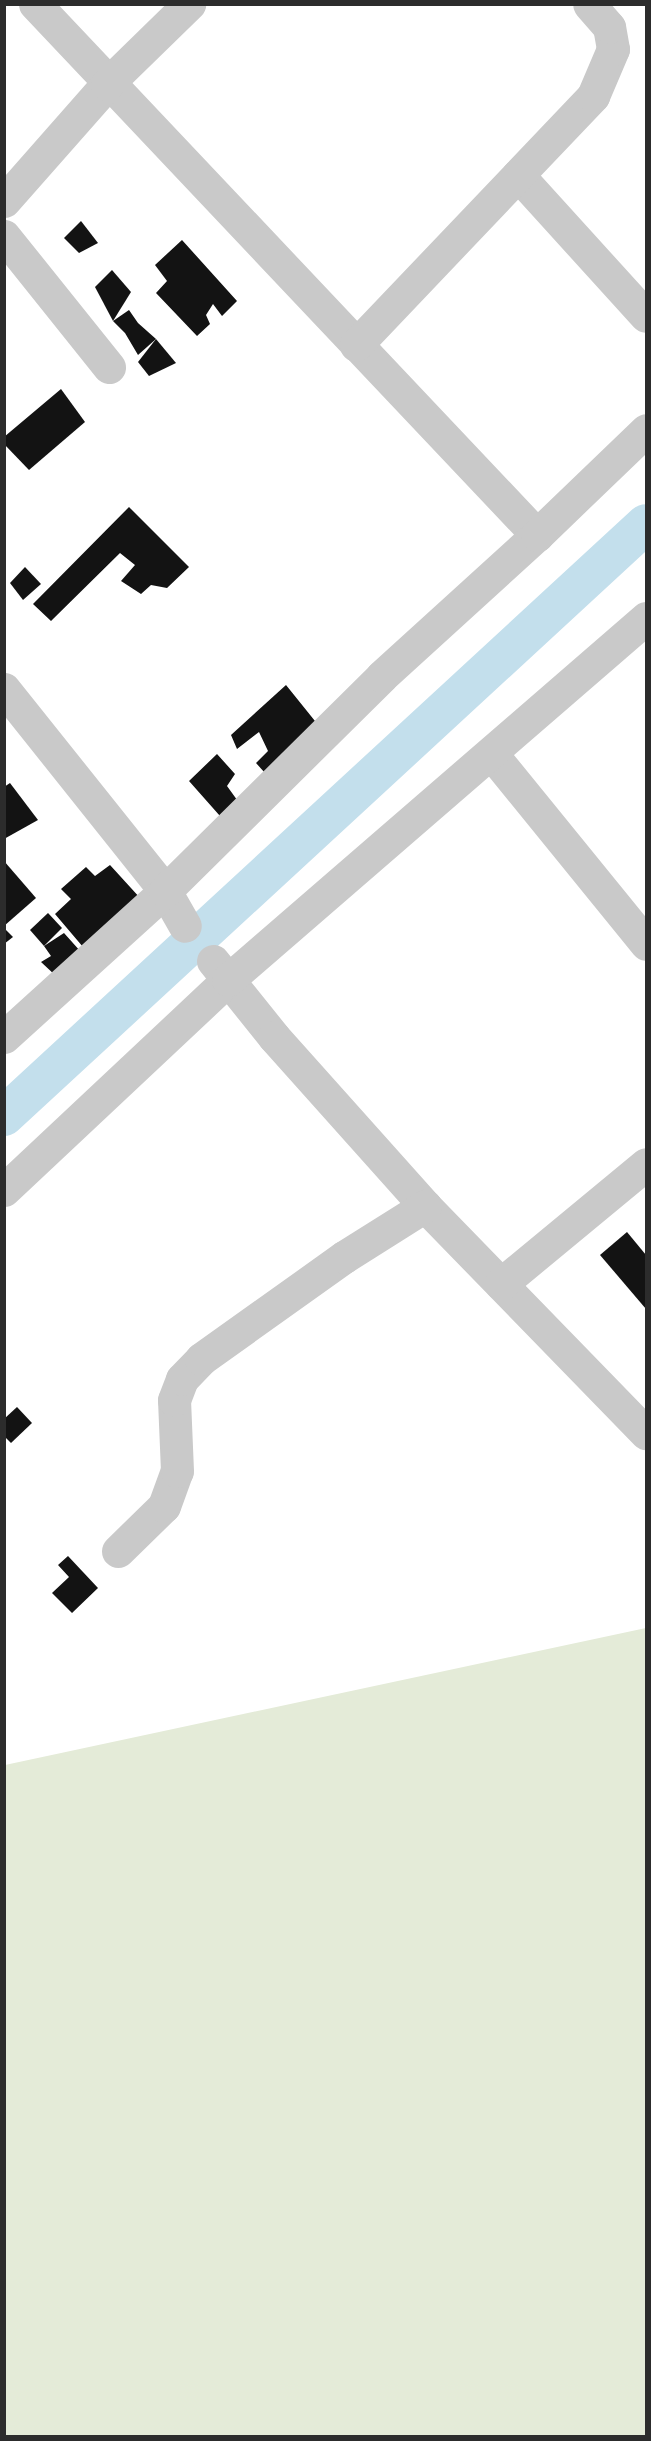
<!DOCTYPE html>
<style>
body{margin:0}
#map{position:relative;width:651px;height:2441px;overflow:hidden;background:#fff;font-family:Signika,sans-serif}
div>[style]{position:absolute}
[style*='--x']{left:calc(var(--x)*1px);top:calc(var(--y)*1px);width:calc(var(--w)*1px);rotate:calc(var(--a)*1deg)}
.green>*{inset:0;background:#e4ebd8}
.canal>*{height:40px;margin:-20px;padding:0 20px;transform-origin:20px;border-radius:20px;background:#c3dfec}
.building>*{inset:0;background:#131313}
.minor>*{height:33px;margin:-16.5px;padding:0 16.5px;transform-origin:16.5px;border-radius:16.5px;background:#c9c9c9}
span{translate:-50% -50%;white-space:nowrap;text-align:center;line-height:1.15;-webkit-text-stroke:6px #fff;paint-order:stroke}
.frame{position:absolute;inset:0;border:6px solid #2c2c2c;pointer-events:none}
</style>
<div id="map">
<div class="green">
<i style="clip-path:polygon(646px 1628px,646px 2436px,5px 2436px,5px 1765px)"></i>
</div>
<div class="canal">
<i style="--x:4;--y:1116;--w:873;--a:-42.68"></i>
</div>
<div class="building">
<i style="clip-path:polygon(81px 221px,98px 243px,79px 253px,64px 238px)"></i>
<i style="clip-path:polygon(182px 240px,237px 301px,222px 316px,213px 304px,206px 315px,210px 324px,197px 336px,156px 293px,167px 281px,155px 265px)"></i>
<i style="clip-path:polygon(112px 270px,131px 292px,113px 321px,95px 287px)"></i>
<i style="clip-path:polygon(129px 310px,138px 323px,156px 339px,138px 355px,125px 333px,113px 321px)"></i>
<i style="clip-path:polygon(156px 339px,176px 363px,149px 376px,138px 362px)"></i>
<i style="clip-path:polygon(61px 389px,85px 422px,29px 470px,4px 444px,4px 437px)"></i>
<i style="clip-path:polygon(129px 507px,189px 567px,167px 588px,151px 585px,141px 594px,121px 581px,135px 565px,120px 553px,51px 621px,33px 604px)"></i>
<i style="clip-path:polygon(25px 567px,41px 584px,23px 600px,10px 583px)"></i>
<i style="clip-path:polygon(286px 685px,319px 726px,265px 773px,256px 763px,268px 751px,259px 732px,237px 749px,231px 735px)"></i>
<i style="clip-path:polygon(217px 754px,235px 774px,227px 786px,240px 804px,220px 816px,189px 781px)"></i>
<i style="clip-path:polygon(10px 783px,38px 820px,4px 839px,4px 787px)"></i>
<i style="clip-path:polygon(4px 861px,36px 898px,4px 926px)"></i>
<i style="clip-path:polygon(110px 865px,141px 899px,83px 947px,55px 914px,71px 899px,61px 889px,86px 867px,95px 876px)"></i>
<i style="clip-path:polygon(48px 913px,62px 928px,44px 946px,30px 930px)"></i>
<i style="clip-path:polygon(4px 928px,13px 937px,4px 944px)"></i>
<i style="clip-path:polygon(64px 933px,81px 952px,56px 976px,41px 962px,51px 956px,44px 946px)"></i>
<i style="clip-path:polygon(627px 1232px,646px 1255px,646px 1309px,600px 1255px)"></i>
<i style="clip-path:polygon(17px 1407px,32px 1423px,11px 1443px,4px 1436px,4px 1419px)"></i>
<i style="clip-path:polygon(68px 1556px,98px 1588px,72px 1613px,52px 1593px,69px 1577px,58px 1565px)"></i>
</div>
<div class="minor">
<i style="--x:35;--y:4;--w:731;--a:46.61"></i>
<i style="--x:518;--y:175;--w:190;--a:47.8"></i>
<i style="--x:4;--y:201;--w:156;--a:-48.6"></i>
<i style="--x:107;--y:84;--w:115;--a:-44.3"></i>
<i style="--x:4;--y:236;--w:168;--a:51.3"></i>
<i style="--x:356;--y:345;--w:344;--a:-46.4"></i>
<i style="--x:593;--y:96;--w:51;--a:-66.9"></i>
<i style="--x:613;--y:49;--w:22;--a:-100"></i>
<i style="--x:609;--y:27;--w:30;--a:-131"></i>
<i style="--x:4;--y:689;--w:258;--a:51.4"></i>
<i style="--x:165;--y:891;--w:40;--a:60.3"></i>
<i style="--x:491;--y:753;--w:246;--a:50.9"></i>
<i style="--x:213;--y:961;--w:97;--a:51.2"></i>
<i style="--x:274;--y:1037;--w:227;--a:48.2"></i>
<i style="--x:425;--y:1206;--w:317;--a:45.8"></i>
<i style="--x:4;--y:1037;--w:217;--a:-42.2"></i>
<i style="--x:165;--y:891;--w:305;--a:-44.7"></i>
<i style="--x:382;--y:676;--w:210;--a:-42.3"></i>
<i style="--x:537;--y:535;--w:151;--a:-43.9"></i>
<i style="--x:4;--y:1190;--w:307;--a:-43.2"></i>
<i style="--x:228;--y:980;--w:553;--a:-40.89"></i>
<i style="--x:501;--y:1284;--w:188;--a:-39.6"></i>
<i style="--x:118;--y:1551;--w:64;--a:-44.4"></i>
<i style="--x:164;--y:1506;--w:37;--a:-70"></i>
<i style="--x:177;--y:1471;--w:71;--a:-92.4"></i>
<i style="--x:174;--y:1400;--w:22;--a:-69"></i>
<i style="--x:182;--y:1379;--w:28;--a:-46"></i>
<i style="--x:201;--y:1359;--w:176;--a:-35.5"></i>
<i style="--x:344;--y:1257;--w:96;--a:-32.2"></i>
</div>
<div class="frame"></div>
</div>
